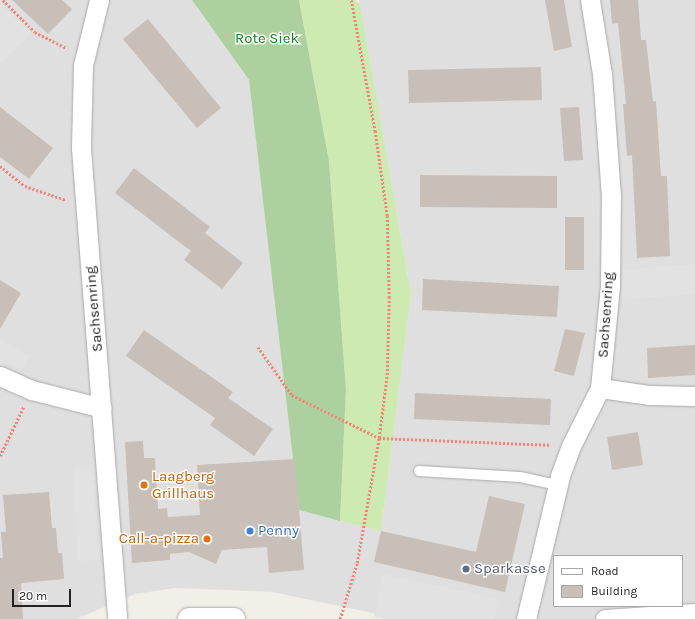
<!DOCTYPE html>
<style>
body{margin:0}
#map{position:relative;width:695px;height:619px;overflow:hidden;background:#f2efe9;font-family:Karla,sans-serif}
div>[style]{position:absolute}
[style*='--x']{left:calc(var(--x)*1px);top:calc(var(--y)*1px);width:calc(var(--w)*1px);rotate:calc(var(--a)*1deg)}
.residential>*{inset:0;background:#e0dfdf}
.grass>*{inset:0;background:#cdebb0}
.forest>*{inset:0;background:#add19e}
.parking>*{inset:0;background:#e2e2e2}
.building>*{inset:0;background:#c7bfb8}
.path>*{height:2.5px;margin-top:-1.25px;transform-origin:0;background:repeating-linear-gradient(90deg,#fa8072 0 2px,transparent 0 4px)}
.roads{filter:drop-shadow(0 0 1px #a9a9a9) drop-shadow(0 0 1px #a9a9a9)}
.service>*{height:10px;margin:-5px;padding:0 5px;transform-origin:5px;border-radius:5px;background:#fff}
.minor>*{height:19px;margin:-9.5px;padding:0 9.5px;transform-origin:9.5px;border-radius:9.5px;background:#fff}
.tertiary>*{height:22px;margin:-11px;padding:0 11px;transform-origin:11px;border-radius:11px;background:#fff}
.dots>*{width:11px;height:11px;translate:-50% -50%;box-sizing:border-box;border:2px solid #fff;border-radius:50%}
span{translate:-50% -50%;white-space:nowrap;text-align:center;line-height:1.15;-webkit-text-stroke:3px #fff;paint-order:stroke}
.park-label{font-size:15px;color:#0c8416}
.street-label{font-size:15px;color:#222}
.food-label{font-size:15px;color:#c56008}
.left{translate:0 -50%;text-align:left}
.right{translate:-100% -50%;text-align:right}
.shop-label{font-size:15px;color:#366cbe}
.service-label{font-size:15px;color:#4e5e75}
.legend{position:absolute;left:553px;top:555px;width:130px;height:52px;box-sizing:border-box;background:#fff;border:1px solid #a7a7a7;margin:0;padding:5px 7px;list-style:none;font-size:12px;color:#222}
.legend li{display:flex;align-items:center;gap:8px;height:20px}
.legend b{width:20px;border:1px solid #a7a7a7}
.scale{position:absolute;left:12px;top:589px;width:59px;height:18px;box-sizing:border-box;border:2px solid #222;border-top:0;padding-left:5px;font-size:12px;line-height:14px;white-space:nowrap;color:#222;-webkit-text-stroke:3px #fff;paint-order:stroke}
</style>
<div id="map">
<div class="residential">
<i style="clip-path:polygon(evenodd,0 0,192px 0,249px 80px,295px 459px,299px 510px,381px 531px,411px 294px,359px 0,695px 0,695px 619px,402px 619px,272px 592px,175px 588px,135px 594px,76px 619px,0 619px,0 0,554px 556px,682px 556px,682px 606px,554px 606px,554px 556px)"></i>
</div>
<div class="grass">
<i style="clip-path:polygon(299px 0,355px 0,360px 4px,411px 294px,381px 531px,340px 521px,346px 390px,329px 161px)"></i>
</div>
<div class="forest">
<i style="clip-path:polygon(192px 0,299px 0,329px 161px,346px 390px,340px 521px,299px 510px,249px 80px)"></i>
</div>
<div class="parking">
<i style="clip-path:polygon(0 3px,31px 34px,0 65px)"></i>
<i style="clip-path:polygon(695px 264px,695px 294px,622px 300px,622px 270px)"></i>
<i style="clip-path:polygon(0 339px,29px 356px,21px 370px,0 358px)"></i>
<i style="clip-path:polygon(93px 467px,98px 560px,78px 561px,73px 468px)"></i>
<i style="clip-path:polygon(383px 574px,499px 599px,495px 619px,385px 619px,374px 617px)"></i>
</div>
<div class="building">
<i style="clip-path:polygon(12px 0,62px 0,72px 9px,48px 34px)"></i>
<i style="clip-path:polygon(545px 0,564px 0,572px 47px,554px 51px)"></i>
<i style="clip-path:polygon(610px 0,638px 0,641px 40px,646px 40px,653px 102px,656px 101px,661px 176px,667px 176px,670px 256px,637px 258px,632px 155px,627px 156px,623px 104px,626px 104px,618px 23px,612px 24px)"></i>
<i style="clip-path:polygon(148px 19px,221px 108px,197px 128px,123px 39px)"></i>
<i style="clip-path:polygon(541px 67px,542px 100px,409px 103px,408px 70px)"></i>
<i style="clip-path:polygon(0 107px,53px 148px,29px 179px,0 157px)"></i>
<i style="clip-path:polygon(579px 107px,583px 160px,564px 161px,560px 108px)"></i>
<i style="clip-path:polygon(134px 168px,210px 227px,205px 233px,243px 263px,222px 289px,184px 260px,191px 251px,115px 193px)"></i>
<i style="clip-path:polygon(420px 175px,557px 176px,557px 208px,420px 207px)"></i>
<i style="clip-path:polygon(565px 217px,584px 217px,584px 270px,565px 270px)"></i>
<i style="clip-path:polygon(423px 279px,559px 286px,557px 317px,422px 310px)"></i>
<i style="clip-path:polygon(0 280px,21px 293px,0 329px)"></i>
<i style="clip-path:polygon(565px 329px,585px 333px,574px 376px,554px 371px)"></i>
<i style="clip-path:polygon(144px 330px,233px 392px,228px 398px,273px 429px,254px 456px,210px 425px,215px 418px,126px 356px)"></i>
<i style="clip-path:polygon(695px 345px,695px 375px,648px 378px,647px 348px)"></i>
<i style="clip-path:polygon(415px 393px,551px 399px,550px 425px,414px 419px)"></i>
<i style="clip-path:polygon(638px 432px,643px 465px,612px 470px,607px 437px)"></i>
<i style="clip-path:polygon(143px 441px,144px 458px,155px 458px,158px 509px,167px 508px,168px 517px,200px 515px,197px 465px,295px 459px,304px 570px,269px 573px,267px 547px,222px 550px,216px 564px,189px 552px,170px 554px,170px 560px,132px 563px,125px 442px)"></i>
<i style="clip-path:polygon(49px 492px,52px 528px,56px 528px,58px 553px,62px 553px,64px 579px,21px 583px,23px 619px,0 619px,0 558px,3px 558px,1px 532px,6px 532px,3px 495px)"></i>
<i style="clip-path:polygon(489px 496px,525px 504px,505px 592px,374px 562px,381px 531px,476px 552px)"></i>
</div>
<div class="path">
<i style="--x:3;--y:0;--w:45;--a:45"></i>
<i style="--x:35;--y:32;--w:36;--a:27"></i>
<i style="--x:0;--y:166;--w:32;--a:39"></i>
<i style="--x:25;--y:186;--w:43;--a:18.9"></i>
<i style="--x:258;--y:347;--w:59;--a:54.7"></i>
<i style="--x:292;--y:395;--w:97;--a:26.3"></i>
<i style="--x:379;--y:438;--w:171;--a:2.3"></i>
<i style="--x:0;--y:456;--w:55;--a:-64.4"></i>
<i style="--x:340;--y:619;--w:59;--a:-73.1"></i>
<i style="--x:357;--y:563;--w:127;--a:-80"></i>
<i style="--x:379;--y:438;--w:64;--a:-82.8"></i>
<i style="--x:387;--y:375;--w:77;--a:-88.5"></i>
<i style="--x:389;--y:298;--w:82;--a:-91.4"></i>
<i style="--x:387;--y:216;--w:85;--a:-98.1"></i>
<i style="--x:375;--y:132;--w:134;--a:-100.3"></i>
</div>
<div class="roads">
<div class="service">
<i style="--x:419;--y:471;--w:101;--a:3.4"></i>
<i style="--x:520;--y:477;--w:39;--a:12"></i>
</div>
<div class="minor">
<i style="--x:99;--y:0;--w:67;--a:103.8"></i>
<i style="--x:83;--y:65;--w:83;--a:91.4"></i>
<i style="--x:81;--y:148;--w:472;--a:85.6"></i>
<i style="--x:0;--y:376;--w:35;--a:24"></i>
<i style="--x:32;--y:390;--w:72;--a:14.4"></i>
<i style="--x:600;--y:388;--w:49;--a:8.1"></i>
<i style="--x:649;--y:395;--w:46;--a:1.2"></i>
<i style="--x:526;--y:619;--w:147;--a:-76.6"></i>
<i style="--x:560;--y:476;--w:32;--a:-70"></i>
<i style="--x:571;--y:446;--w:65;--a:-63.4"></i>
<i style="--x:600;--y:388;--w:102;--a:-84.4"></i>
<i style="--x:610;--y:286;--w:90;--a:-89.4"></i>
<i style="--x:611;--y:196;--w:122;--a:-94.2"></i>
<i style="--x:602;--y:74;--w:75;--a:-99.2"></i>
<i style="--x:605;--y:619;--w:90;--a:-3.8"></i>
</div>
<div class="tertiary">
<i style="--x:189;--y:619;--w:45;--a:0"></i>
</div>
</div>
<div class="dots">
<i style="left:144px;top:485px;background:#e8710a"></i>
<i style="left:250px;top:531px;background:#3f7fe0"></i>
<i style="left:207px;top:539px;background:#e8710a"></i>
<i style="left:466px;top:569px;background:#5c6f8a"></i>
</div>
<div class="park-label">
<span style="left:267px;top:39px">Rote Siek</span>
</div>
<div class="street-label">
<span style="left:94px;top:309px;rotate:-95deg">Sachsenring</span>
<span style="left:606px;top:315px;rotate:-86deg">Sachsenring</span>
</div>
<div class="food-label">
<span class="left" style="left:152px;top:485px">Laagberg<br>Grillhaus</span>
<span class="right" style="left:199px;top:539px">Call-a-pizza</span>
</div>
<div class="shop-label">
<span class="left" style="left:258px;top:531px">Penny</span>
</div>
<div class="service-label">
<span class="left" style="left:474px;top:569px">Sparkasse</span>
</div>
<ul class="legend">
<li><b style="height:5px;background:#fff"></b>Road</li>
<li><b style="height:11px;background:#c7bfb8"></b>Building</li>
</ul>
<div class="scale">20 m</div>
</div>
